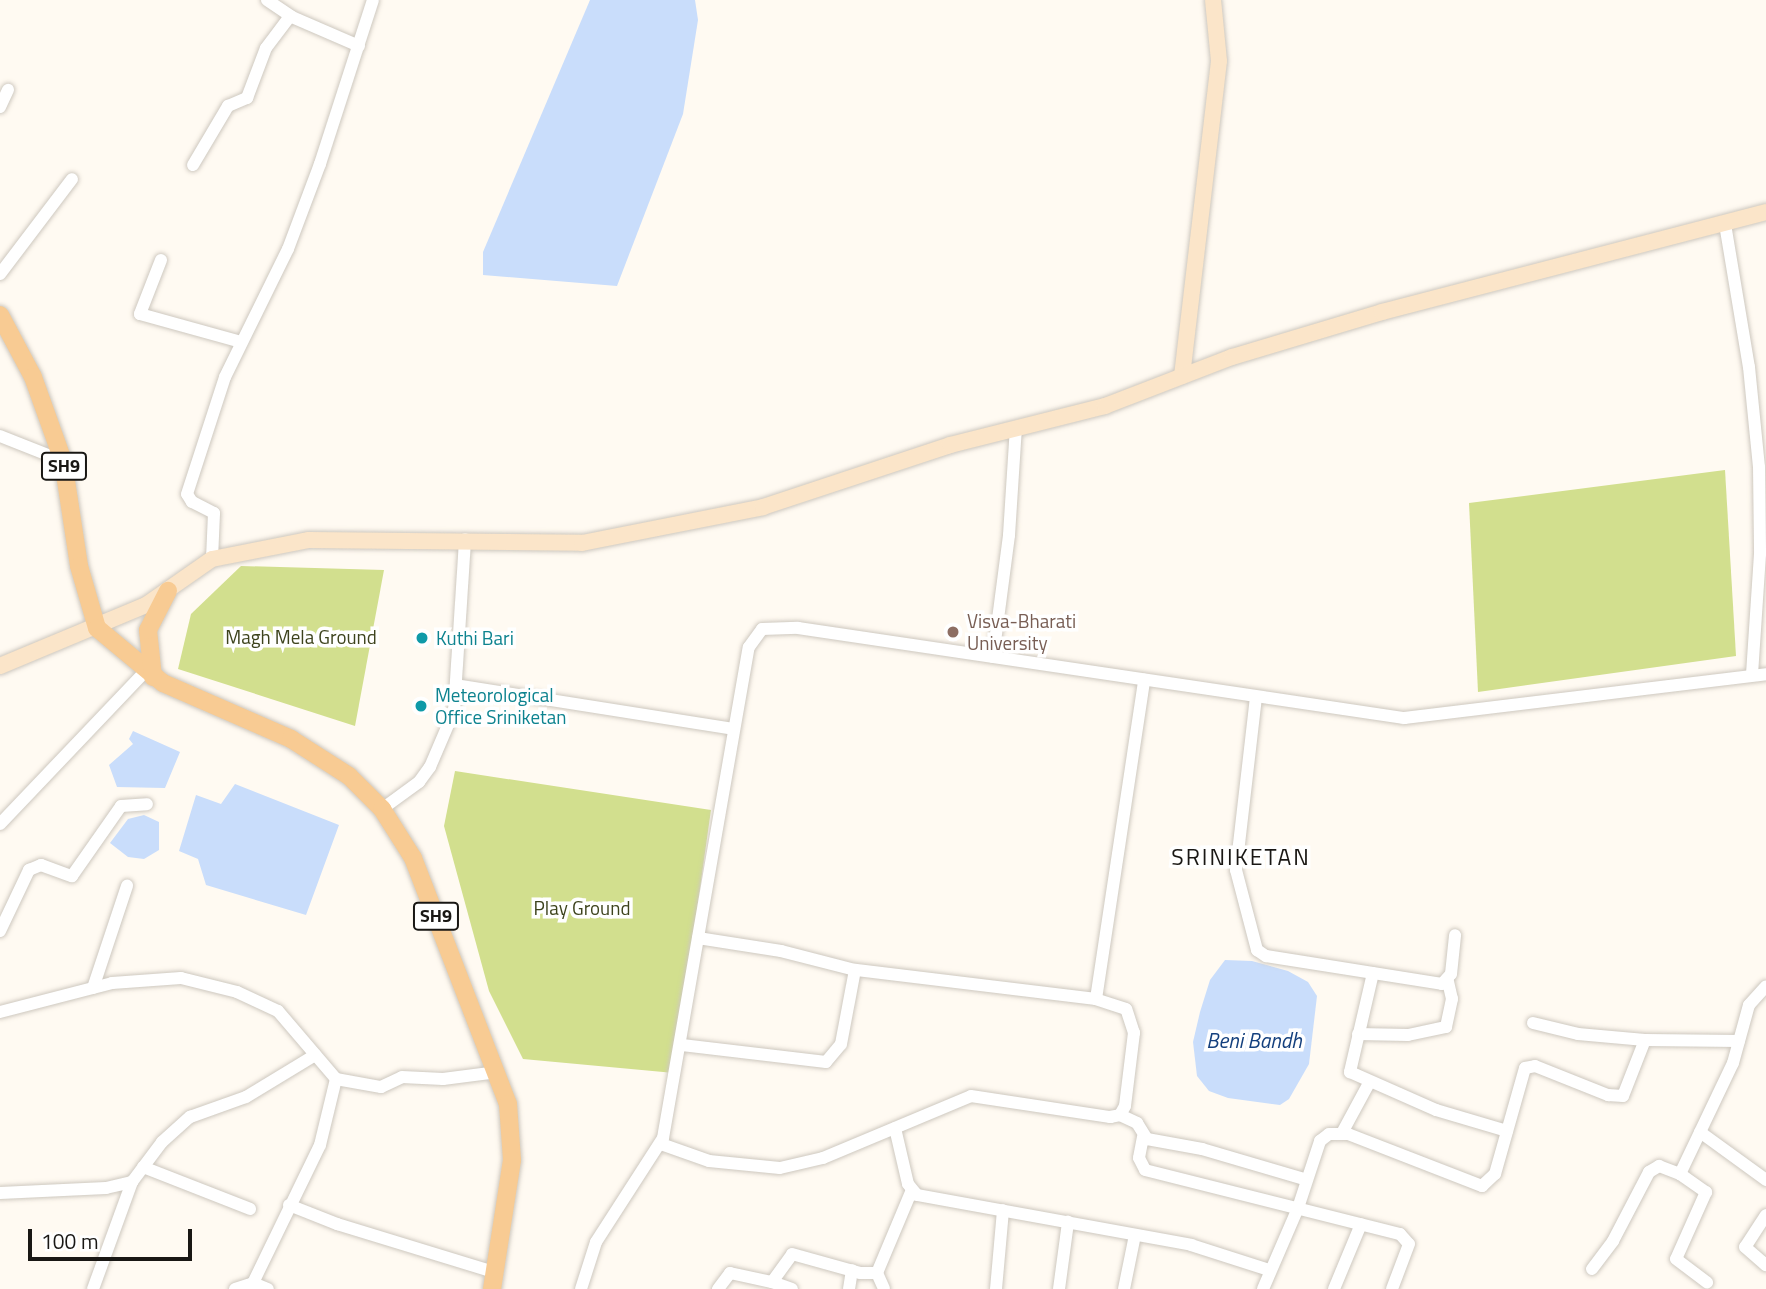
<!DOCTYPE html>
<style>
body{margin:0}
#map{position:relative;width:1766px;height:1289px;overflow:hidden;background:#fffaf2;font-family:"Titillium Web",sans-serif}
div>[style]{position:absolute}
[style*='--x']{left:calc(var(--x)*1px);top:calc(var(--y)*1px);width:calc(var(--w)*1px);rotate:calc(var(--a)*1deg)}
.green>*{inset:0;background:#d2df8e}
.water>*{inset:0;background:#c9ddfb}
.roads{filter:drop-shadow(0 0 2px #cec8bf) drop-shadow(0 0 2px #cec8bf)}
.street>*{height:12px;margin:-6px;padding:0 6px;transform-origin:6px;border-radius:6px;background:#fff}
.secondary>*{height:16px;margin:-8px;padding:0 8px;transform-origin:8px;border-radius:8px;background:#fbe5c9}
.primary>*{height:18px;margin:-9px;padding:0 9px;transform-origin:9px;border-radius:9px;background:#f8cb93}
.dots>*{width:19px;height:19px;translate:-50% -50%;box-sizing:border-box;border:4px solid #fff;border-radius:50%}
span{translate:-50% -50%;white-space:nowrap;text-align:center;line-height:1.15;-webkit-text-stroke:7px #fff;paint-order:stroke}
.shield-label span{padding:2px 5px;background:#fff;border:2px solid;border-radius:5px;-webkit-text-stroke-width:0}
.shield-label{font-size:18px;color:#191714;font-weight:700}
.education-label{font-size:19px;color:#785e54}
.left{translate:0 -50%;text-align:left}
.park-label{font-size:19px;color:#3d431d}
.culture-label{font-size:19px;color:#0d838f}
.water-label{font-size:21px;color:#14407e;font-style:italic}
.quarter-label{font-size:23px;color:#191714;letter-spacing:2px}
.scale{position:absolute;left:28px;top:1229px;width:164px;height:32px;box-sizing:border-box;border:4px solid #191714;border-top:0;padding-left:9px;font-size:21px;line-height:24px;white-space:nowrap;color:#191714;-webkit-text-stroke:5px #fff;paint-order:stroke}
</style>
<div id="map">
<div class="green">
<i style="clip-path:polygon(1725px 470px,1736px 656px,1478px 692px,1469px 503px)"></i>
<i style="clip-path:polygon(241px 566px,384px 570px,355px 726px,178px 669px,191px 614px)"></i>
<i style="clip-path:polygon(455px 771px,711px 810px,674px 1073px,523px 1059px,489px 991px,444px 826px)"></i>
</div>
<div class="water">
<i style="clip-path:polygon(590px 0,695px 0,698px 20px,683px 114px,617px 286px,483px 275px,483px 252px)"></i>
<i style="clip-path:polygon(133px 731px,180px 752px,165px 788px,117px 787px,109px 765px,133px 744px,129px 739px)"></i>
<i style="clip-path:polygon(235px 784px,339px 825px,306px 915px,206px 885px,198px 859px,179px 851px,196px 795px,221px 804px)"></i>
<i style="clip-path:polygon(144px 815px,159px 822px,159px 850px,144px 859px,128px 857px,110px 843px,128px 819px)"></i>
<i style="clip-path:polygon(1225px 960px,1252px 961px,1288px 971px,1308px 982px,1317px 996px,1309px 1064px,1289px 1099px,1280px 1105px,1228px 1098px,1209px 1091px,1197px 1076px,1193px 1042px,1200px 1012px,1210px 980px)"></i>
</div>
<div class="roads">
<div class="street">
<i style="--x:267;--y:0;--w:30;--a:34"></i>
<i style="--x:292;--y:17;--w:73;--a:23.4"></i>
<i style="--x:0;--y:107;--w:19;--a:-65"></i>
<i style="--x:193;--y:165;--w:69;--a:-59.3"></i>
<i style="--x:228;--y:106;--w:21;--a:-23"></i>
<i style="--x:247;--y:98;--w:53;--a:-69.2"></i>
<i style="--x:266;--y:48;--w:40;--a:-53"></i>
<i style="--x:1725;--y:224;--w:145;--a:80.5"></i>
<i style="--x:1749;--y:367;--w:100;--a:84.3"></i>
<i style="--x:1759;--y:467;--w:87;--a:89.3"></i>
<i style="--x:1760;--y:554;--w:121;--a:93.8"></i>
<i style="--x:161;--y:260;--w:58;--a:111.3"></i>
<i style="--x:140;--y:314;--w:105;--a:15.5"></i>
<i style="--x:0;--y:274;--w:119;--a:-52.8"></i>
<i style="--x:0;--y:436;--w:68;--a:21.6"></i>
<i style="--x:212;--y:559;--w:46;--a:-87.5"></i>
<i style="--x:214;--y:513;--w:25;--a:-153"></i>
<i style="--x:192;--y:502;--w:9;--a:-122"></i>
<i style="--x:187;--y:494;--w:123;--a:-72"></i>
<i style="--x:225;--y:377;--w:143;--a:-63.8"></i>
<i style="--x:288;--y:249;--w:91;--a:-69.4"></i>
<i style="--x:320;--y:164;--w:172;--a:-72.1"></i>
<i style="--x:993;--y:657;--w:123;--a:-82.5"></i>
<i style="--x:1009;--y:535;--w:107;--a:-86.3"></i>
<i style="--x:456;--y:685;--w:281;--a:9"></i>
<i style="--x:1256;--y:697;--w:174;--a:96.6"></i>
<i style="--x:1236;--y:870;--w:83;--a:75.3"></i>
<i style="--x:1257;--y:950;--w:11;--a:34"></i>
<i style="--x:1266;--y:956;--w:178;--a:9"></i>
<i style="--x:1442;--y:984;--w:13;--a:-48"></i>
<i style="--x:1451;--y:974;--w:39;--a:-84"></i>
<i style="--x:382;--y:809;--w:46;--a:-36.1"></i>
<i style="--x:419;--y:782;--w:19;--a:-54"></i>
<i style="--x:430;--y:767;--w:61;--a:-66.8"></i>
<i style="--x:454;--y:711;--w:172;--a:-86.3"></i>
<i style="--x:0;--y:824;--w:210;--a:-46.4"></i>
<i style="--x:0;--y:931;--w:68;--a:-64.6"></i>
<i style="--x:29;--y:870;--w:13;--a:-23"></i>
<i style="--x:41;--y:865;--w:33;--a:20"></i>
<i style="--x:72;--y:876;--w:85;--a:-55"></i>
<i style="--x:121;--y:806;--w:26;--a:-4"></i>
<i style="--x:1373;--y:973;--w:102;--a:103.1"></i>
<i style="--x:1350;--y:1072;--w:94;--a:23.8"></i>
<i style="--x:1436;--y:1110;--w:74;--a:16.5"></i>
<i style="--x:93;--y:988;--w:108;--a:-71.6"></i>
<i style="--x:1096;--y:999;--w:323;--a:-81.4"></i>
<i style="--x:0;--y:1012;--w:116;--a:-14.5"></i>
<i style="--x:112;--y:983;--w:69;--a:-4.1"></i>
<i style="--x:181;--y:978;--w:58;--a:14"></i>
<i style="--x:237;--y:992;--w:45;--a:24.9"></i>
<i style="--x:278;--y:1011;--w:89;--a:49.5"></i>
<i style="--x:336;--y:1079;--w:46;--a:10.1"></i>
<i style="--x:381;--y:1087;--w:23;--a:-25"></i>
<i style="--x:402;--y:1077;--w:41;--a:2.8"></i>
<i style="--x:443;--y:1079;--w:55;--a:-7.3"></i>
<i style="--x:1533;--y:1023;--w:46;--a:13.7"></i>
<i style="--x:1578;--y:1034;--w:67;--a:5.1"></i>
<i style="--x:1645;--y:1040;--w:94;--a:0.6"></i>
<i style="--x:1358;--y:1034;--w:50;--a:1.1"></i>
<i style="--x:1408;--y:1035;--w:39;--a:-12"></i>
<i style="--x:1446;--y:1027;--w:29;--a:-78"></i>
<i style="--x:1452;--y:999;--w:18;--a:-103"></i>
<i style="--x:682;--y:1045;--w:145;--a:6.7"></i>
<i style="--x:826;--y:1062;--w:23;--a:-50"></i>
<i style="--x:841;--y:1044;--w:75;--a:-79.3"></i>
<i style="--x:1120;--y:1115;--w:19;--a:25"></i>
<i style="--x:1137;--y:1123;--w:19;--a:58"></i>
<i style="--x:1147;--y:1139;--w:56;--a:10.3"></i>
<i style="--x:1202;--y:1149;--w:109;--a:16.4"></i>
<i style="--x:895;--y:1128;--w:57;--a:76.9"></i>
<i style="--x:908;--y:1184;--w:14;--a:51"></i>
<i style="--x:917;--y:1195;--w:279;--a:10.3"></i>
<i style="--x:1191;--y:1245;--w:82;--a:17.8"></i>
<i style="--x:1700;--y:1132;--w:82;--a:36"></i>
<i style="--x:1342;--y:1133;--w:57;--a:-61.6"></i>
<i style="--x:1143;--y:1137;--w:21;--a:101"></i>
<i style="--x:1139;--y:1158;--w:13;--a:63"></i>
<i style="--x:1145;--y:1170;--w:263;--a:14.1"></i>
<i style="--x:1400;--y:1234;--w:13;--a:48"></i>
<i style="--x:1409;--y:1244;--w:48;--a:110.7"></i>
<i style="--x:661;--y:1144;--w:51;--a:19.5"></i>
<i style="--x:709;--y:1161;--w:71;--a:5.6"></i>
<i style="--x:780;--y:1168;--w:44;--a:-13.1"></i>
<i style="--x:823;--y:1158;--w:160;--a:-22.7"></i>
<i style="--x:971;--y:1096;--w:141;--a:8.6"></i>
<i style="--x:1110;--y:1117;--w:10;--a:-11"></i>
<i style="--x:1120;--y:1115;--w:10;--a:-61"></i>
<i style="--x:1125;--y:1106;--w:74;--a:-83"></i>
<i style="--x:1134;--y:1033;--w:25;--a:-108"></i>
<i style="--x:1126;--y:1009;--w:32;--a:-162"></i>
<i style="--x:1096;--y:999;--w:243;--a:-173.1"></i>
<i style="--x:855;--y:970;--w:76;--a:-165.6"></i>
<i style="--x:781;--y:951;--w:84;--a:-171.1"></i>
<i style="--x:143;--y:1167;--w:115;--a:21.4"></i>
<i style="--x:1680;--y:1174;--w:123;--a:-64.5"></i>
<i style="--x:1733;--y:1063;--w:60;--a:-74.6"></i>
<i style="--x:1749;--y:1005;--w:25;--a:-48"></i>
<i style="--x:0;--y:1193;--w:106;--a:-2.7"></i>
<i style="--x:106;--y:1188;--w:27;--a:-13"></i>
<i style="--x:132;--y:1182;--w:50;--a:-53.1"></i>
<i style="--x:162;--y:1142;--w:38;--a:-42"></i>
<i style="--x:190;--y:1117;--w:59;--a:-19.7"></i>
<i style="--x:246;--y:1097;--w:81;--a:-31.3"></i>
<i style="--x:289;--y:1205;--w:52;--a:21.6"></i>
<i style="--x:337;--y:1224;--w:164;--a:17"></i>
<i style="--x:1766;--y:1215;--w:38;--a:123"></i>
<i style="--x:1745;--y:1247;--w:28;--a:41"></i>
<i style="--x:1592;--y:1269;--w:35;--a:-53"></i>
<i style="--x:1613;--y:1241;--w:78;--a:-62.4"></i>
<i style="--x:1649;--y:1172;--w:12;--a:-31"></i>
<i style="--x:1659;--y:1166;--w:22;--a:21"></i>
<i style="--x:1680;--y:1174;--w:32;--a:35"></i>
<i style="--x:1706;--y:1192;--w:73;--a:114.1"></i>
<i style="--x:1676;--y:1259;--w:39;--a:37"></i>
<i style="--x:877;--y:1273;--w:17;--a:66"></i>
<i style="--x:772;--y:1282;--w:21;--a:19"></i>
<i style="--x:253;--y:1283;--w:153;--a:-64.1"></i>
<i style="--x:320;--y:1145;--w:68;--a:-76.4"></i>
<i style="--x:93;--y:1289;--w:114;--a:-70"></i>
<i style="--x:235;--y:1289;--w:19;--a:-18"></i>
<i style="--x:253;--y:1283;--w:16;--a:22"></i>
<i style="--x:581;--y:1289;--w:49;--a:-72.3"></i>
<i style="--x:596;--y:1242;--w:124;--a:-57.2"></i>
<i style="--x:663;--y:1138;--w:498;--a:-80.1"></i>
<i style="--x:749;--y:647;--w:22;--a:-54"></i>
<i style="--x:762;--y:629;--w:36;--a:-2"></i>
<i style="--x:798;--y:628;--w:613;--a:8.45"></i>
<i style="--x:1404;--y:718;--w:365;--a:-6.9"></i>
<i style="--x:718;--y:1289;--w:20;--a:-53"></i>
<i style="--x:730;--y:1273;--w:43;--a:12.1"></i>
<i style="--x:772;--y:1282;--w:34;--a:-54"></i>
<i style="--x:792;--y:1254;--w:71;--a:15.6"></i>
<i style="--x:860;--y:1273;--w:17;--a:0"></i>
<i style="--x:877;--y:1273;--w:88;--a:-67.2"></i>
<i style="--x:849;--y:1289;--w:19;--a:-81"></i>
<i style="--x:996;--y:1289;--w:79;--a:-84.9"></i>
<i style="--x:1059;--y:1289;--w:68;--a:-82.3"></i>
<i style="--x:1124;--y:1289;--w:55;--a:-78.5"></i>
<i style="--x:1263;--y:1289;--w:88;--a:-66.6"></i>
<i style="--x:1298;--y:1208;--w:71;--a:-71.8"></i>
<i style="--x:1320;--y:1141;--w:11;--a:-38"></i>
<i style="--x:1329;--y:1134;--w:19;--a:0"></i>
<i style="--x:1348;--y:1134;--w:144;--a:21.2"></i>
<i style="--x:1482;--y:1186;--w:18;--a:-43"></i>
<i style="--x:1495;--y:1174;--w:110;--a:-74.2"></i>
<i style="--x:1525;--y:1068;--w:10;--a:-11"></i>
<i style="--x:1535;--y:1066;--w:79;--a:21.7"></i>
<i style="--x:1608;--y:1095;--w:15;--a:4"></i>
<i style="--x:1623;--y:1096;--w:60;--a:-68.6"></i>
<i style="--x:1334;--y:1289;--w:70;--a:-67.4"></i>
</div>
<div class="secondary">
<i style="--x:1182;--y:376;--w:317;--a:-83.3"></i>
<i style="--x:1219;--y:61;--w:61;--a:-95.6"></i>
<i style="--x:0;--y:666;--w:158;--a:-22.7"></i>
<i style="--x:146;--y:605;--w:80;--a:-34.9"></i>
<i style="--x:212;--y:559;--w:99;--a:-11.1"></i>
<i style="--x:309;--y:540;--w:273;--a:0.6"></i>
<i style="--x:582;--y:543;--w:185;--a:-11.2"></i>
<i style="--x:763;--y:507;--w:197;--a:-18.3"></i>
<i style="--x:950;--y:445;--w:160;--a:-14.1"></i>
<i style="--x:1105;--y:406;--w:136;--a:-21.1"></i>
<i style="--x:1232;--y:357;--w:157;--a:-16.7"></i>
<i style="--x:1382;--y:312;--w:397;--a:-14.6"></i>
</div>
<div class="primary">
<i style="--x:0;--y:315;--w:70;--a:62"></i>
<i style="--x:33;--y:377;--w:89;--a:70.3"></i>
<i style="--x:63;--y:461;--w:106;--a:81.3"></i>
<i style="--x:79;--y:566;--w:65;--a:73.8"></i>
<i style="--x:97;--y:628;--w:86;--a:39.8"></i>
<i style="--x:163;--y:683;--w:140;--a:23.6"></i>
<i style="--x:291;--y:739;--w:69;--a:32.5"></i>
<i style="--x:349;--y:776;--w:47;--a:45"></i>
<i style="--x:382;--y:809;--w:58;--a:57.7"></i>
<i style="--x:413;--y:858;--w:264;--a:68.9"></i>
<i style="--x:508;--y:1104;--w:56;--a:85.9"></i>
<i style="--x:512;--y:1160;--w:131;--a:98.8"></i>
<i style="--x:153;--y:677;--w:47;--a:-96.1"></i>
<i style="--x:148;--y:630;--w:44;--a:-62.9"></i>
</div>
</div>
<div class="dots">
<i style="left:953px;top:632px;background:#8d6e63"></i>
<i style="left:422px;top:638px;background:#0f9aa8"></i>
<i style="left:421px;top:706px;background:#0f9aa8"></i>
</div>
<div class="shield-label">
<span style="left:64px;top:466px">SH9</span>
<span style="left:436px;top:916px">SH9</span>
</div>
<div class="education-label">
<span class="left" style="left:967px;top:632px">Visva-Bharati<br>University</span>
</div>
<div class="park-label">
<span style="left:301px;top:637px">Magh Mela Ground</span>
<span style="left:582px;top:908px">Play Ground</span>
</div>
<div class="culture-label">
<span class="left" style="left:436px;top:638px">Kuthi Bari</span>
<span class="left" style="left:435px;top:706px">Meteorological<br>Office Sriniketan</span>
</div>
<div class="water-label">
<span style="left:1254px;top:1040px">Beni Bandh</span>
</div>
<div class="quarter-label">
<span style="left:1241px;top:857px">SRINIKETAN</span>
</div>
<div class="scale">100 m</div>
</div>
